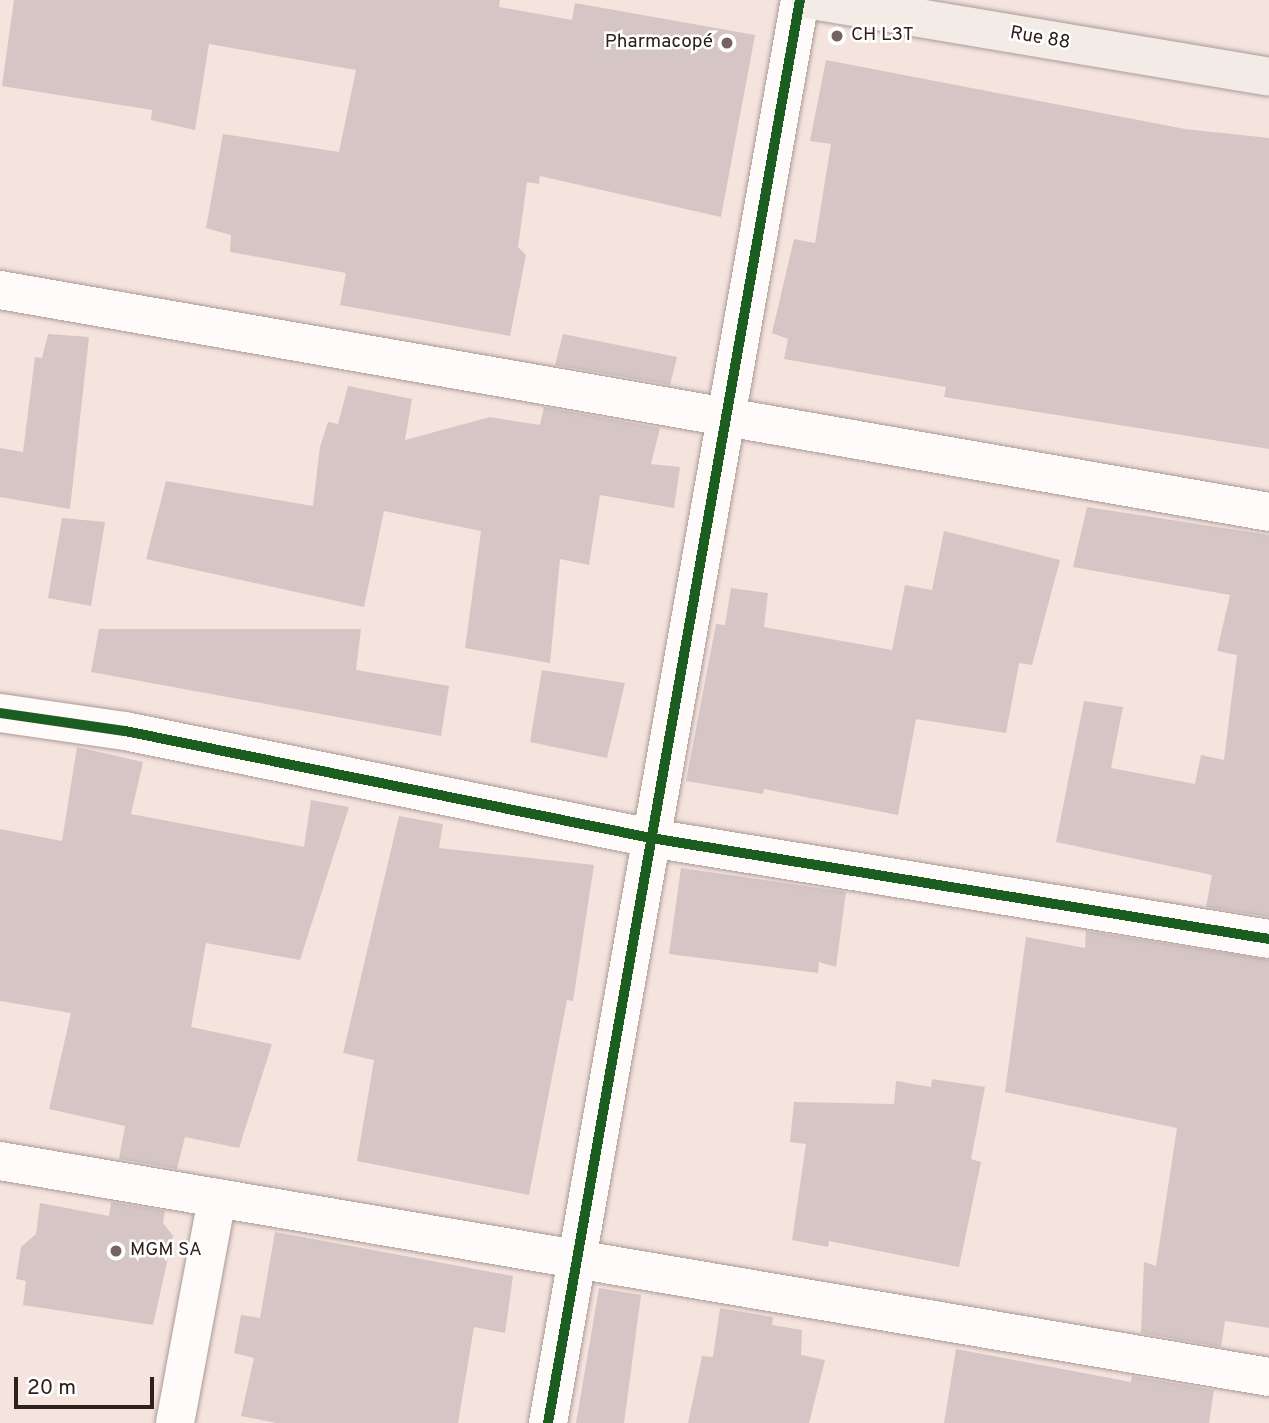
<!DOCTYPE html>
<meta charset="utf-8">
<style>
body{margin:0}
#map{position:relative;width:1269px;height:1423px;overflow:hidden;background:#f5e3de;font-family:Overpass,sans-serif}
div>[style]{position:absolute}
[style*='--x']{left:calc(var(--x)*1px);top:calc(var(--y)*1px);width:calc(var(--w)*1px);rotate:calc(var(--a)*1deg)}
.building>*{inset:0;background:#d5c5c4}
.roads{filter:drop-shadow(0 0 2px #aa9b97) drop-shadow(0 0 2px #aa9b97)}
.minor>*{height:38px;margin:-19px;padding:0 19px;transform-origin:19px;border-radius:19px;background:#fefbfa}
.major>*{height:38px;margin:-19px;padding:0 19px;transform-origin:19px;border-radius:19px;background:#f3ece6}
.cycleway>*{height:10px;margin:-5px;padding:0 5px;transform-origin:5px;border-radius:5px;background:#1b5e20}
.dots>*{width:19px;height:19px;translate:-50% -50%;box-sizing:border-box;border:4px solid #fff;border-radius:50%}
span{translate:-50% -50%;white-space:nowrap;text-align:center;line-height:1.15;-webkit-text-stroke:5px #fff;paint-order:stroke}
.poi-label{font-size:19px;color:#2e201c}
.left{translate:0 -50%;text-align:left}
.right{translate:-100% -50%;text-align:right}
.street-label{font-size:19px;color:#2e201c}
.scale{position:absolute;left:14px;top:1377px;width:140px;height:32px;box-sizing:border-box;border:4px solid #2e201c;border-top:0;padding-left:9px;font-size:21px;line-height:24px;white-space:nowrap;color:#2e201c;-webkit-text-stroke:5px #fff;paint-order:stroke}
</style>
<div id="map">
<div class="building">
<i style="clip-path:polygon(14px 0,500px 0,499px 7px,572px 20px,575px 3px,755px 35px,721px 217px,540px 176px,539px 184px,527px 182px,518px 247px,526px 255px,510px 336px,340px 305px,346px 273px,230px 252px,231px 235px,206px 228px,223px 134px,339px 152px,356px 70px,209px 44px,195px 130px,151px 120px,152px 110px,2px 86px)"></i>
<i style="clip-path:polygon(826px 60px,1185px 129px,1269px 138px,1269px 449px,944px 397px,946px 387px,784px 359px,788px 339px,772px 333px,794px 239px,815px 243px,831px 144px,810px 141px)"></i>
<i style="clip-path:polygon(48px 334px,89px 337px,70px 509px,0 497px,0 448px,23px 452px,35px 357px,42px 358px)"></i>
<i style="clip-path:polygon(563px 334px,677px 357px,670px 385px,555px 365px)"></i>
<i style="clip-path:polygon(348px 386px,412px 399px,405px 440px,490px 417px,540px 425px,544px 407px,660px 428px,651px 464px,680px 467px,674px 508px,600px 495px,589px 565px,560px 559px,550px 663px,465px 648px,481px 531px,384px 511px,364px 607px,146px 559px,166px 481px,313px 506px,320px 447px,328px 422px,338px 424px)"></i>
<i style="clip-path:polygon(1087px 507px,1269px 535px,1269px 917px,1206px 907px,1212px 875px,1056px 842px,1084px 701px,1123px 707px,1111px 768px,1195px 784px,1201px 755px,1224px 760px,1237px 655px,1217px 651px,1230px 595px,1073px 567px)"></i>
<i style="clip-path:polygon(62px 518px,105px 522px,91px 606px,48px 598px)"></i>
<i style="clip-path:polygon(944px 531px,1060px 560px,1032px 665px,1019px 663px,1006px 733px,916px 719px,898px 815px,764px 789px,763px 794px,686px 781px,716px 624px,725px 625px,731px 588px,768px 593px,764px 627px,892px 650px,905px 585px,932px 590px)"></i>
<i style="clip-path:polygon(99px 629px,361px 629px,356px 670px,449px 686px,441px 736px,91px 672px)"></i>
<i style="clip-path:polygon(542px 670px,625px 683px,607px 758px,530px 742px)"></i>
<i style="clip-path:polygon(77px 747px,143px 762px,131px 814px,304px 847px,311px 800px,349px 807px,300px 960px,206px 943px,191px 1027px,272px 1044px,239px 1148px,185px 1137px,177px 1169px,119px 1159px,125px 1126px,49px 1109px,71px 1013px,0 1001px,0 829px,62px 841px)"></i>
<i style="clip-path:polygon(399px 816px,443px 824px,439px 848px,594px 865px,573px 1001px,567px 1000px,529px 1195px,357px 1161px,374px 1060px,343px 1053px)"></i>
<i style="clip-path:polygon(681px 868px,846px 892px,836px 967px,819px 962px,818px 973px,669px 954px)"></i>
<i style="clip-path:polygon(1086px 931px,1269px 960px,1269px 1328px,1225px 1321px,1221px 1347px,1141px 1333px,1144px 1262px,1156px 1266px,1177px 1128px,1005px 1092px,1026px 937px,1085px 948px)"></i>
<i style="clip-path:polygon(932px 1079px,985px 1087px,971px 1159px,981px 1162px,959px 1267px,829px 1241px,828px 1247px,792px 1240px,806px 1144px,790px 1142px,794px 1102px,894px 1104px,896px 1081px,931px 1087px)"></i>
<i style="clip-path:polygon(111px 1202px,165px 1211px,163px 1223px,173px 1236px,153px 1325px,23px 1305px,26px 1281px,16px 1279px,21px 1247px,36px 1234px,40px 1203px,109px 1216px)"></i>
<i style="clip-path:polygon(275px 1232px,513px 1276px,505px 1333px,474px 1327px,458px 1423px,276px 1423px,241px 1416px,254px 1358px,234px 1353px,241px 1315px,260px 1318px)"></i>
<i style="clip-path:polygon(599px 1288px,641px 1295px,624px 1423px,576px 1423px)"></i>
<i style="clip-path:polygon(720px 1308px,773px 1317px,772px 1325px,802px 1330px,801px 1355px,825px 1360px,809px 1423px,688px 1423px,702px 1356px,713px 1357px)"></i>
<i style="clip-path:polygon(956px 1349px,1131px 1382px,1132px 1376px,1214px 1390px,1209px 1423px,944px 1423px)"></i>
</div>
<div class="roads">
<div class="minor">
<i style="--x:0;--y:290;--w:1288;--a:9.92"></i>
<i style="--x:0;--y:713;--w:126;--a:8.2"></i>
<i style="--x:125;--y:731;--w:537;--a:11.5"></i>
<i style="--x:651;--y:838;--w:626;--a:9.28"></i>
<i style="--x:0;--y:1161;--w:1287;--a:9.66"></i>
<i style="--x:175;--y:1423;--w:229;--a:-79.4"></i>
<i style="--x:548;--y:1423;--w:1445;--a:-79.96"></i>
</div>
<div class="major">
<i style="--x:811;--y:0;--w:464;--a:9.5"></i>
</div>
</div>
<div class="cycleway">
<i style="--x:0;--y:713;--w:126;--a:8.2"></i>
<i style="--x:125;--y:731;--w:537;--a:11.5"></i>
<i style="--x:651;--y:838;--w:626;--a:9.28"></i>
<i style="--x:548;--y:1423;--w:1445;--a:-79.96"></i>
</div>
<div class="dots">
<i style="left:837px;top:36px;background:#746460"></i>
<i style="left:727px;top:43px;background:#746460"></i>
<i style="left:116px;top:1251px;background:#746460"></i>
</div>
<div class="poi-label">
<span class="left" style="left:851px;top:36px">CH L3T</span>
<span class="right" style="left:713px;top:43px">Pharmacopé</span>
<span class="left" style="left:130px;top:1251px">MGM SA</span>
</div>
<div class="street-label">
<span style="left:1040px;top:39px;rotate:10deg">Rue 88</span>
</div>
<div class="scale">20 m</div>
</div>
